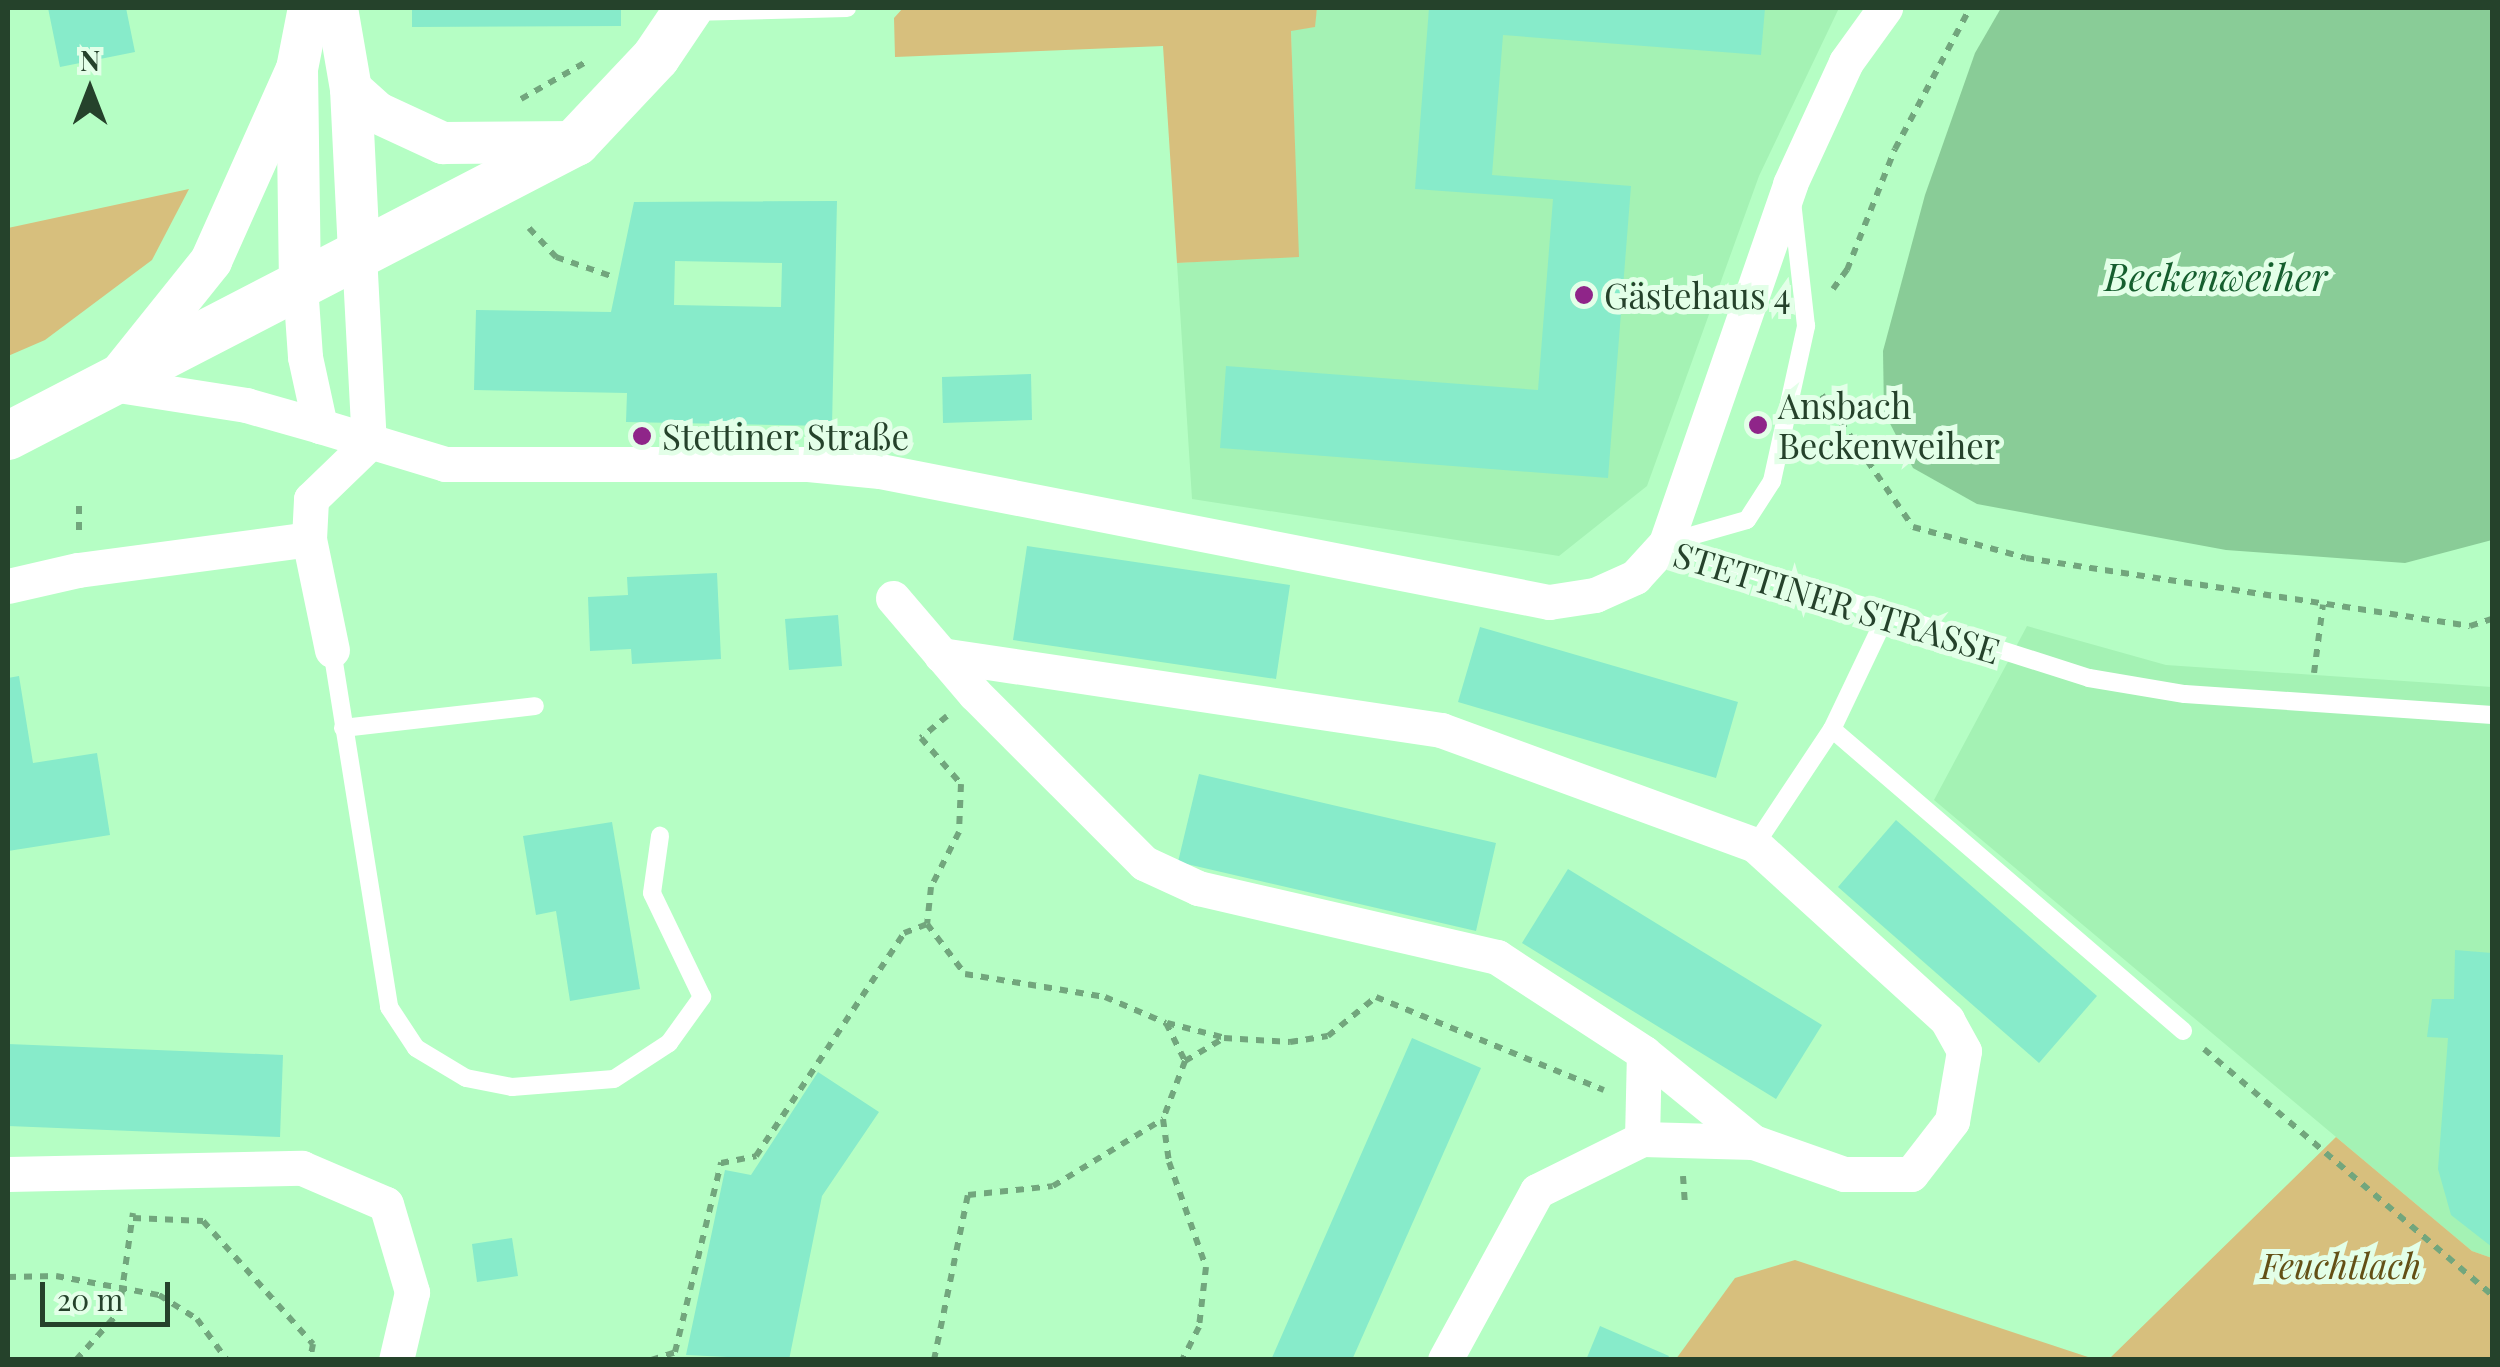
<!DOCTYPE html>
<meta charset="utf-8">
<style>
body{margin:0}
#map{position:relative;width:2500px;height:1367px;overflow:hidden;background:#b5fec4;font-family:"Playfair Display",serif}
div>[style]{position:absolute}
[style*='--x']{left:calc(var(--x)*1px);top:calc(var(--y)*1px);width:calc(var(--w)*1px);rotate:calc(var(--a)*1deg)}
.built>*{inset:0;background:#a4f2b4}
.green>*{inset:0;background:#d7bf7d}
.water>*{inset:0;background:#89cc97}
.building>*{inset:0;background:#87ebca}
.path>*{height:6px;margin-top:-3px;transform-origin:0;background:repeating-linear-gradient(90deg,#72a67d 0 8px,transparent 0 16px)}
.service>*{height:18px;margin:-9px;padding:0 9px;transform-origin:9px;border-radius:9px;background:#fff}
.minor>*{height:35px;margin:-17.5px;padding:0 17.5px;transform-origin:17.5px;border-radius:17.5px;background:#fff}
.tertiary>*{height:42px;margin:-21px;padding:0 21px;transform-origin:21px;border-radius:21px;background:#fff}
.secondary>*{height:48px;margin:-24px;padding:0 24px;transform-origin:24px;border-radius:24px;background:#fff}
.dots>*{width:28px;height:28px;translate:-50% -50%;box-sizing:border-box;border:5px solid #e3ffe8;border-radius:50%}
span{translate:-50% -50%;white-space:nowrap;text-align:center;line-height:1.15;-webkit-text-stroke:10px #e3ffe8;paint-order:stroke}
.poi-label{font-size:35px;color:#25422b}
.left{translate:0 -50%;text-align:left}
.street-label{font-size:35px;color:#25422b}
.park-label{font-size:35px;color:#635016;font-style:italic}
.water-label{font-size:38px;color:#155e2e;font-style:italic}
.frame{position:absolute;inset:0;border:10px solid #25422b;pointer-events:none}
.north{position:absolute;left:40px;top:40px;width:100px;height:100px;-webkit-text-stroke:8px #e3ffe8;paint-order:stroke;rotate:0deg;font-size:28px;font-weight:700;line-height:40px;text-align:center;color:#25422b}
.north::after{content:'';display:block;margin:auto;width:35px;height:45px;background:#25422b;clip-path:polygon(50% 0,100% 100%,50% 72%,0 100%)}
.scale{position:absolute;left:40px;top:1282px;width:130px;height:45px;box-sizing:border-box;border:5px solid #25422b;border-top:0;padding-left:12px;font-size:30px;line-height:35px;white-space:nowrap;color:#25422b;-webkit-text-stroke:8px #e3ffe8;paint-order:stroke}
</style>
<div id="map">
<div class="built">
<i style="clip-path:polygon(1317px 8px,1839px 8px,1759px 176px,1647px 486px,1559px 556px,1192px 499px,1177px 263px,1298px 256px,1291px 30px,1314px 27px)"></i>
<i style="clip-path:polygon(2027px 626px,2166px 665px,2492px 687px,2492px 1258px,2472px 1251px,1934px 800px)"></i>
</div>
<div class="green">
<i style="clip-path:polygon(903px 8px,1317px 8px,1315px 27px,1291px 31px,1299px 257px,1177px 263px,1163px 46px,895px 57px,894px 18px)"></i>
<i style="clip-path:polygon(189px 189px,152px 260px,45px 340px,8px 356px,8px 228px)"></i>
<i style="clip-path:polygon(2336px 1137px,2472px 1251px,2492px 1258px,2492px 1359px,2109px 1359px)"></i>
<i style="clip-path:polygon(1795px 1260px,2094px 1359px,1676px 1359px,1735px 1278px)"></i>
</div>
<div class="water">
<i style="clip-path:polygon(2001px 8px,2492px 8px,2492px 540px,2405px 563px,2226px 550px,1977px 504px,1913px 468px,1884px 412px,1883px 351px,1925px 195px,1975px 53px)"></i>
</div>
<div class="building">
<i style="clip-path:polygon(48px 8px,126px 8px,135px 52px,60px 67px)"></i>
<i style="clip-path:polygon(412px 8px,621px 8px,621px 26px,412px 27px)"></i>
<i style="clip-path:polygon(1429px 8px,1765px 8px,1761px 55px,1503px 35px,1492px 175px,1631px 186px,1608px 478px,1220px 448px,1226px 366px,1538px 390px,1553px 199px,1415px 189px)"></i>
<i style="clip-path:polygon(evenodd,837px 201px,832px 426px,626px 422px,627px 393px,474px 390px,476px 310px,611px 312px,634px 202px,837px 201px,675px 261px,782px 263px,781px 307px,674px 305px,675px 261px)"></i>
<i style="clip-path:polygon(1031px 374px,1032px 420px,943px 423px,942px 377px)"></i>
<i style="clip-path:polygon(1027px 546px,1290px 585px,1276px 679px,1013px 640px)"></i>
<i style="clip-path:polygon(717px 573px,721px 659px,632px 664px,631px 649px,590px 651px,588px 597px,628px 595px,627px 577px)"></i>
<i style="clip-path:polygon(838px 615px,842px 666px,789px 670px,785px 619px)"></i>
<i style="clip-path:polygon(1480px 627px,1738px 702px,1716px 778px,1458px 702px)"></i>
<i style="clip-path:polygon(19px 676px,33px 763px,97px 753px,110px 835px,8px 851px,8px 678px)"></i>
<i style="clip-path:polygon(1199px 774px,1496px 843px,1476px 931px,1178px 862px)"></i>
<i style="clip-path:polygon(1896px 820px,2097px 996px,2039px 1063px,1838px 887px)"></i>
<i style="clip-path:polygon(612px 822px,640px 989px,570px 1001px,556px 911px,536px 915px,523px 836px)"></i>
<i style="clip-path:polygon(1568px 869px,1822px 1025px,1776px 1099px,1522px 943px)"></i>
<i style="clip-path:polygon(2455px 950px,2492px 953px,2492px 1247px,2451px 1215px,2438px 1169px,2448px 1038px,2427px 1037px,2432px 999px,2454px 999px)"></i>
<i style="clip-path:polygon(1412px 1038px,1481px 1068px,1352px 1360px,1271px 1360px)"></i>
<i style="clip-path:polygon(8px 1044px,283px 1055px,280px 1137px,8px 1126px)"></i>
<i style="clip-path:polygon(818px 1072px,879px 1112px,822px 1196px,789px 1360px,686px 1355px,725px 1170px,751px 1175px)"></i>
<i style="clip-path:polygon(512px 1238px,518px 1276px,477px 1282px,472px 1244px)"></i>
<i style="clip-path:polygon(1600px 1326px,1669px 1356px,1667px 1360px,1586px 1360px)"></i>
</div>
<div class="path">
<i style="--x:521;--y:99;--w:73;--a:-29.7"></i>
<i style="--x:529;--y:228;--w:40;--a:47"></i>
<i style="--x:556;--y:257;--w:58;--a:19.1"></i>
<i style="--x:1833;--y:289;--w:24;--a:-54"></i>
<i style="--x:1847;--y:270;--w:130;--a:-68.4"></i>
<i style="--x:1895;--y:149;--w:160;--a:-62"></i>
<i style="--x:1822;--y:395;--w:160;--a:55.4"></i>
<i style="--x:1913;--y:527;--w:117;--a:15.3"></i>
<i style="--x:2026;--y:558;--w:449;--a:8.7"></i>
<i style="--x:2470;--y:626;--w:23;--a:-18"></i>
<i style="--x:79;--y:530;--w:29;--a:-90"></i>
<i style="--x:2314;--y:673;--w:69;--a:-82.5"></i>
<i style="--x:947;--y:716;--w:34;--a:140"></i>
<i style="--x:921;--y:738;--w:61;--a:49"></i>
<i style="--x:961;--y:784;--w:48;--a:92.4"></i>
<i style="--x:959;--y:832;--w:62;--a:117"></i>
<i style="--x:931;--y:887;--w:37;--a:96"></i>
<i style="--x:927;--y:924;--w:63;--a:52.8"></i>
<i style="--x:965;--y:974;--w:142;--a:9.3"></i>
<i style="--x:1105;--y:997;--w:66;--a:23.1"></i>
<i style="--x:1166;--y:1023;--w:42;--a:63.4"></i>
<i style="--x:1185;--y:1061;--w:62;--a:110.8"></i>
<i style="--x:1163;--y:1119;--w:43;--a:82.1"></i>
<i style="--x:1169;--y:1162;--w:111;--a:70.6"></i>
<i style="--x:1206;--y:1267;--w:60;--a:96.7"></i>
<i style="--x:1199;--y:1327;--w:37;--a:117"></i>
<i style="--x:1167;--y:1023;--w:57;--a:14.3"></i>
<i style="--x:2204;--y:1049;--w:379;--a:40.5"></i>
<i style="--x:1185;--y:1061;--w:45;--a:-30.5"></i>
<i style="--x:1224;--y:1038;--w:66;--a:3.5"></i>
<i style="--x:1290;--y:1042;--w:38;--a:-9"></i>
<i style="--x:1328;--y:1036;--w:62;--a:-39.1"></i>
<i style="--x:1376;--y:997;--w:246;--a:22.2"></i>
<i style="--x:1683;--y:1176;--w:27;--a:86"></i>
<i style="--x:133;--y:1218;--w:70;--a:2.5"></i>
<i style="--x:203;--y:1221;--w:165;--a:48.2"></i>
<i style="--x:313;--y:1344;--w:16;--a:101"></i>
<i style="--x:8;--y:1277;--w:48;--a:-1.2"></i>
<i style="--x:56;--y:1276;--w:105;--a:10.5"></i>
<i style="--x:159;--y:1295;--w:45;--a:32.3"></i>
<i style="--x:197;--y:1319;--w:51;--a:53.8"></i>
<i style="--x:76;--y:1360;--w:64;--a:-48.1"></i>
<i style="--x:119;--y:1312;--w:100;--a:-82"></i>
<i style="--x:651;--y:1360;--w:25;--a:-18"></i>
<i style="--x:675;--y:1352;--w:195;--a:-76.3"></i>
<i style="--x:721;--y:1163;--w:36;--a:-11"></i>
<i style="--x:756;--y:1156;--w:268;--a:-56.4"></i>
<i style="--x:904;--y:933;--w:25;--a:-21"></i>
<i style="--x:934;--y:1360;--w:168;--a:-78.4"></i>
<i style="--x:968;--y:1195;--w:85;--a:-6"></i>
<i style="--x:1053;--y:1186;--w:129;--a:-31.3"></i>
</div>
<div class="service">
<i style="--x:688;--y:12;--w:159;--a:-1.4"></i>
<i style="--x:1666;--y:543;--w:444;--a:17.7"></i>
<i style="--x:2089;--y:678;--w:97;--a:9.5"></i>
<i style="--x:2185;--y:694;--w:308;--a:3.9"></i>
<i style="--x:1666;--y:543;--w:84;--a:-15.9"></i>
<i style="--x:1747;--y:520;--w:46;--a:-57.3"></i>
<i style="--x:1772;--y:481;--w:159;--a:-77.6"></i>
<i style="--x:1806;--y:326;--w:125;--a:-96.4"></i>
<i style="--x:1886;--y:616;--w:125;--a:115.5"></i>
<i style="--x:1832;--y:729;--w:463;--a:40.7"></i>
<i style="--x:332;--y:650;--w:362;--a:80.9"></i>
<i style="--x:389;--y:1007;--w:49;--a:56.6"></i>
<i style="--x:416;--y:1048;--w:58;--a:31"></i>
<i style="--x:466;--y:1078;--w:47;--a:11.1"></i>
<i style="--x:512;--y:1087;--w:102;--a:-4.5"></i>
<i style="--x:614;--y:1079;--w:66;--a:-33.2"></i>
<i style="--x:669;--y:1043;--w:57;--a:-54.3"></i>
<i style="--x:702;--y:997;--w:115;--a:-115.7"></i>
<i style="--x:652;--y:893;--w:58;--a:-82"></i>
<i style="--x:343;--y:728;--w:193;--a:-6.5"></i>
<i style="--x:1755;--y:845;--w:139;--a:-56.4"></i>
</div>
<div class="minor">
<i style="--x:359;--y:254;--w:189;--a:87"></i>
<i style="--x:300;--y:285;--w:72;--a:86"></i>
<i style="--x:305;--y:357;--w:71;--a:77.7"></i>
<i style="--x:320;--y:426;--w:131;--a:16.9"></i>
<i style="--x:445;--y:464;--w:363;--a:0"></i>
<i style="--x:808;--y:464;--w:72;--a:5.6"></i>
<i style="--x:880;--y:471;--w:682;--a:11.08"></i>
<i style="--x:1549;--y:602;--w:47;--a:-8.7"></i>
<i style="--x:1595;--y:595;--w:44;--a:-24.2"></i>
<i style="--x:1635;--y:577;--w:46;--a:-47.6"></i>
<i style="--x:1666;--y:543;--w:380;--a:-70.9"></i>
<i style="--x:1790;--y:184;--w:134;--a:-65.3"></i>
<i style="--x:1846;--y:62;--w:67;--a:-54.2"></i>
<i style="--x:112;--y:384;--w:136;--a:8.9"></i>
<i style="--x:246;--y:405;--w:77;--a:15.8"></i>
<i style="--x:8;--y:586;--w:72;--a:-12.9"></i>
<i style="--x:78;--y:570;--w:233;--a:-7.6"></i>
<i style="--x:893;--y:598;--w:126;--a:49.5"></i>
<i style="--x:975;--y:694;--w:239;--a:45"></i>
<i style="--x:1144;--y:863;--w:60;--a:24.8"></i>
<i style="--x:1198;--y:888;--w:307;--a:13"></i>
<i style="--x:1497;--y:957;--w:176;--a:33.1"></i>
<i style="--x:1644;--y:1053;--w:141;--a:39.2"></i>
<i style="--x:332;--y:650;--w:113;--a:-101.7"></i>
<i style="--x:309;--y:539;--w:40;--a:-87.1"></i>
<i style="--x:311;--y:499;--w:81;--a:-44"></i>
<i style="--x:941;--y:655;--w:506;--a:8.53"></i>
<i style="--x:1441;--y:730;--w:334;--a:20.1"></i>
<i style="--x:1755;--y:845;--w:260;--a:42.3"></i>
<i style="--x:1947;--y:1020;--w:35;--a:61"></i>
<i style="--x:1964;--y:1051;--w:71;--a:99.7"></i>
<i style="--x:1952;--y:1121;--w:67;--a:127.7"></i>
<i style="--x:1911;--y:1174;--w:67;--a:180"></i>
<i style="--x:1844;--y:1174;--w:96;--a:-160.6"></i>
<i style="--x:1753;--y:1142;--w:111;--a:-178.5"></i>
<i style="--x:1642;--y:1139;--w:117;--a:153.7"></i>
<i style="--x:1537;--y:1191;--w:192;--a:118.6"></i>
<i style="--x:1642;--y:1139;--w:86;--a:-88.7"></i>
<i style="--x:8;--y:1174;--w:294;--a:-1.2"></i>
<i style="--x:302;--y:1168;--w:91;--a:23.2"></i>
<i style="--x:386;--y:1204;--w:92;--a:73.5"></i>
<i style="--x:412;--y:1292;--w:70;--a:103.2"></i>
</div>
<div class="tertiary">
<i style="--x:337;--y:8;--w:82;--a:80.2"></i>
<i style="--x:351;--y:89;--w:165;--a:87.2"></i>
<i style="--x:351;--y:89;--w:36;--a:42"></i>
<i style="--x:378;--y:113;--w:72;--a:24.8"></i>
<i style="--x:443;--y:143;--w:133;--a:-0.4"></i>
<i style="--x:300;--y:285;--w:216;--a:-90.8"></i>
<i style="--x:297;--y:69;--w:62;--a:-78.9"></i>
<i style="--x:115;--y:381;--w:154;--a:-51.3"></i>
<i style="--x:211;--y:261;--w:210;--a:-65.9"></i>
</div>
<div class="secondary">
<i style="--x:8;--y:436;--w:640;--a:-27.37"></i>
<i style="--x:576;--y:142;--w:117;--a:-46.7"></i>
<i style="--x:656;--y:57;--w:59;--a:-56"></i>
</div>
<div class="dots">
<i style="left:1584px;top:295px;background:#8f2589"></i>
<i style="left:1758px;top:425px;background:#8f2589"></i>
<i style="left:642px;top:436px;background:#8f2589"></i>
</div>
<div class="poi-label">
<span class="left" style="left:1604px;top:295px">Gästehaus 4</span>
<span class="left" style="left:1778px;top:425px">Ansbach<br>Beckenweiher</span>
<span class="left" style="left:662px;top:436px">Stettiner Straße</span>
</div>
<div class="street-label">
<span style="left:1837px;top:602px;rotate:17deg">STETTINER STRASSE</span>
</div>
<div class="park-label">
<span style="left:2341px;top:1265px">Feuchtlach</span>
</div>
<div class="water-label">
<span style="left:2216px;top:276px">Beckenweiher</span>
</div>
<div class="frame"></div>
<div class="north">N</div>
<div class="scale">20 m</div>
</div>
